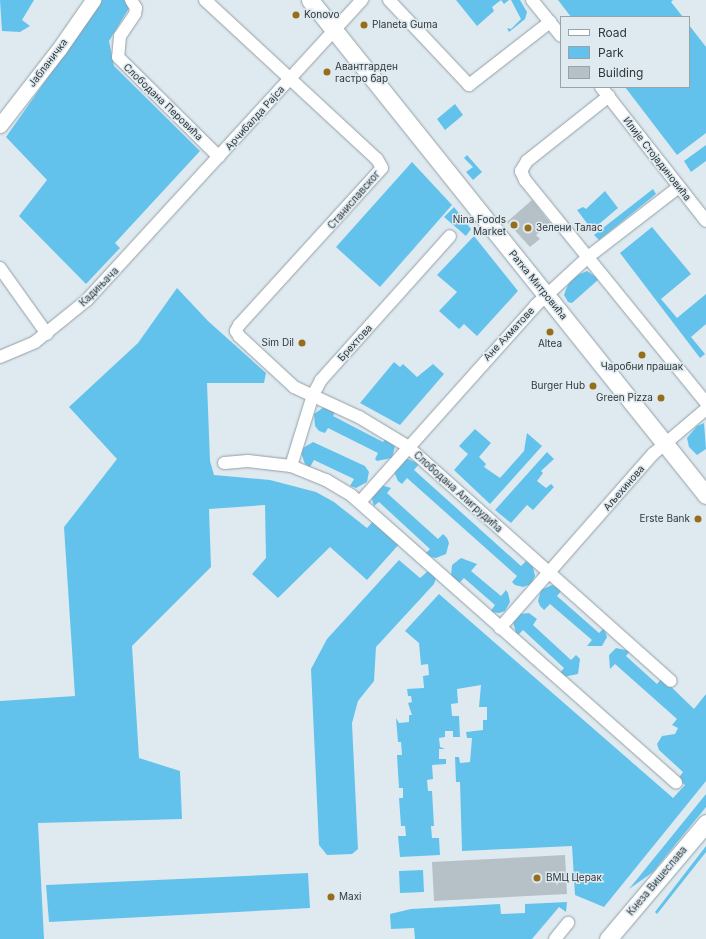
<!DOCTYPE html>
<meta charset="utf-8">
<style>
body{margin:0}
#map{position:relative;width:706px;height:939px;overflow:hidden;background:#deeaf0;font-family:Inter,sans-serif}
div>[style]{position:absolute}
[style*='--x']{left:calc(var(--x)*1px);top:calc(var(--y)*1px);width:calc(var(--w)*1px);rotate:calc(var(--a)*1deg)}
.green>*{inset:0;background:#63c2ec}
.building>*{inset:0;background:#b5c1c7}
.roads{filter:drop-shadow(0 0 1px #939fa5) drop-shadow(0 0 1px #939fa5)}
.minor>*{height:12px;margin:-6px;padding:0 6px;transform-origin:6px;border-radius:6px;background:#fff}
.tertiary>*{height:15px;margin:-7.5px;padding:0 7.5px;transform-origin:7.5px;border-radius:7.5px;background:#fff}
.secondary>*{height:17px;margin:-8.5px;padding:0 8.5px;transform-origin:8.5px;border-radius:8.5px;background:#fff}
.dots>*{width:11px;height:11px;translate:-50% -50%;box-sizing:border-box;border:2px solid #deeaf0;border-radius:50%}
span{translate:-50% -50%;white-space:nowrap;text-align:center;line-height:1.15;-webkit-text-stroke:3px #deeaf0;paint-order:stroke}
.poi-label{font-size:10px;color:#323739}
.left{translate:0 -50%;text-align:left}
.right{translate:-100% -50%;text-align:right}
.street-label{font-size:10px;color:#323739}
.legend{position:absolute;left:560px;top:16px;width:130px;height:72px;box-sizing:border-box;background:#deeaf0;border:1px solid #99a2a7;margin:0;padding:5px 7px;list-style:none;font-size:12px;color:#323739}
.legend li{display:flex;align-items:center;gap:8px;height:20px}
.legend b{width:20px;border:1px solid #99a2a7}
</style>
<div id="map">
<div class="green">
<i style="clip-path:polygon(0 0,34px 0,22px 20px,30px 26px,20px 32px,2px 31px)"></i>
<i style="clip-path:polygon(102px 0,124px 0,131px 5px,109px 41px,114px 66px,200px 151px,115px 243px,120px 248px,86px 284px,19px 216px,47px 180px,6px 137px)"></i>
<i style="clip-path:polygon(456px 0,509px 0,504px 4px,501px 0,492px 7px,494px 11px,477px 26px)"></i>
<i style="clip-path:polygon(511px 0,520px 0,527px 12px,525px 19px,509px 32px,507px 28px,511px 29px,521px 19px)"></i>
<i style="clip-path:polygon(558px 0,673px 0,671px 2px,683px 17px,571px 17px)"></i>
<i style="clip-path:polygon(689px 25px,706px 47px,706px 133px,677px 155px,625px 87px,689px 87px)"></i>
<i style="clip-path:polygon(455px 104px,463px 115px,445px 130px,437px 119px)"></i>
<i style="clip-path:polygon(706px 145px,706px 161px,691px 172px,684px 161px)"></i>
<i style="clip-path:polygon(467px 155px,482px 172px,473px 180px,466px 172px,473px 167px,464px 158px)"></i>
<i style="clip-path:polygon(412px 162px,452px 205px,380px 287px,336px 247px)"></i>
<i style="clip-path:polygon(653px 189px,656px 194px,599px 240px,594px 235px)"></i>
<i style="clip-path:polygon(605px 191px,618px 208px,592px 230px,577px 210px,583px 207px,586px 209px)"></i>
<i style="clip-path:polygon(454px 207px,471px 229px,466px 236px,444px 217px)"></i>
<i style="clip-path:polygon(652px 227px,691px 274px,661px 299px,677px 318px,706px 294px,706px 324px,691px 337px,705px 354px,700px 358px,620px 253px)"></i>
<i style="clip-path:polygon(474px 236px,518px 291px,477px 336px,464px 324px,459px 329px,439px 311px,457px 292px,437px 275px)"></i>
<i style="clip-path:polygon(587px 271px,599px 279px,572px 303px,568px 302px,564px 295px,567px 287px,573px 277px)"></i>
<i style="clip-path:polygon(177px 288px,208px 321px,266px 373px,264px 383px,207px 383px,210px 461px,214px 475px,270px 480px,316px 492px,334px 502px,367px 528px,375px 519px,400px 543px,367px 580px,330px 547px,278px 598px,252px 574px,266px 558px,265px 505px,209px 509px,211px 567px,132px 646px,139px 758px,180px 771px,182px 819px,38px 823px,44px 939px,0 939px,0 701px,75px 696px,64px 527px,117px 459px,69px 407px,138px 343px)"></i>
<i style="clip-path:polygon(394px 362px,400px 367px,403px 364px,417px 377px,433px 364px,444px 374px,400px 425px,360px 403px)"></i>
<i style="clip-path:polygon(324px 407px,336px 410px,333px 416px,383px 442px,387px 437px,395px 446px,392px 458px,377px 461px,375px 459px,378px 453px,328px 428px,325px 433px,319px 431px,315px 426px,314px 414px)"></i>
<i style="clip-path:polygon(704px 423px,706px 449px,697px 455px,689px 447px,687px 438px,697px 426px)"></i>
<i style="clip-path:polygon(475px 429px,491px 443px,479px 457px,486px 464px,484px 467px,500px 478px,524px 451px,527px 433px,542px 446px,490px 504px,454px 470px,468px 454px,459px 446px)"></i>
<i style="clip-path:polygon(313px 442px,365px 466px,369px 472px,367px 482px,356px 488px,350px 486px,354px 479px,314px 460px,310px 467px,305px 464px,301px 453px,303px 448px)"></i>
<i style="clip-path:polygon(547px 452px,554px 459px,541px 471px,543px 473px,537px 481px,546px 488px,551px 484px,554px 487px,533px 510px,527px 505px,511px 523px,495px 510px)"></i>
<i style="clip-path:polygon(406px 458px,419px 464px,414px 470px,521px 566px,526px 561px,533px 567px,535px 576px,531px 584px,523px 587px,515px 585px,512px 582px,517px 576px,407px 478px,402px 484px,398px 481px,394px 472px)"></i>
<i style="clip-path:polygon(381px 485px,391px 488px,387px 493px,438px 539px,443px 534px,447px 538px,449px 543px,446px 554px,436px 558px,431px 557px,426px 553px,430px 549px,379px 502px,374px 506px,371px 496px)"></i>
<i style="clip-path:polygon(461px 558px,477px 564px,471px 571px,501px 596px,506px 590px,508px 593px,510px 602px,505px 611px,499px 613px,490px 612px,495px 605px,464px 578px,458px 584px,451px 576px,452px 565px)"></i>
<i style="clip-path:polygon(399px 560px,420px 578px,428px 571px,436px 578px,434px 584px,376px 647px,374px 681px,358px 701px,352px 723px,358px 849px,352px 854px,327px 855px,319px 845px,311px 669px,327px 639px)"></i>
<i style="clip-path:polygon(552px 585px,562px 590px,557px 596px,599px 633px,604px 628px,607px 637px,602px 646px,587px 646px,592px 640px,550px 604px,544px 610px,540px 606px,538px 601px,541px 590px)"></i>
<i style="clip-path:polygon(439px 594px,673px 798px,685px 785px,678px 779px,683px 772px,659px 750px,657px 744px,662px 736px,675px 734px,678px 728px,672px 725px,677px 719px,615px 664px,610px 669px,609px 655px,616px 648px,630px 651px,626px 656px,657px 684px,662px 678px,694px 709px,706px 694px,706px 781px,604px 907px,575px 895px,572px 846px,462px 851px,460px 782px,456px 782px,455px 757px,459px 757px,460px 763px,470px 762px,472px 738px,467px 738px,466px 732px,483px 730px,483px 720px,487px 720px,487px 707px,479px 707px,481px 685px,457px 689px,458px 703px,451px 704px,452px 716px,459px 716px,460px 737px,453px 737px,453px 731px,445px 731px,445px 737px,439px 738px,440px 747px,445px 749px,439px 749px,439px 759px,446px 759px,446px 764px,432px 765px,433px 779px,427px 780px,428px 791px,432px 791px,434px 826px,431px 826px,432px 838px,439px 838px,440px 855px,400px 857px,398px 836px,406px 836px,405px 826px,401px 826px,399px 798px,403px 798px,403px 788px,399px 788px,397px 755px,402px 755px,401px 742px,398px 742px,396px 718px,399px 723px,409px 722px,409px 715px,412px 715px,408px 703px,412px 702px,411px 696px,408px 696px,407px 689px,424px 688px,423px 676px,429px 675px,428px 664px,421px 665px,419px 643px,405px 631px)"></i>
<i style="clip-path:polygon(529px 613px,537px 619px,533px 625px,571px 660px,576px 655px,580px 659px,578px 674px,563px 677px,559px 674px,564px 668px,523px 630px,517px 636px,513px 622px,520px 614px)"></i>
<i style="clip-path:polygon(706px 794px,706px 807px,653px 872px,629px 889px)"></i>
<i style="clip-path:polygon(706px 846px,706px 852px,657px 914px,655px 912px)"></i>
<i style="clip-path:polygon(423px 870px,424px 892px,400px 893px,399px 871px)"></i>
<i style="clip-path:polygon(308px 873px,310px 908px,49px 922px,46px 885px)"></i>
<i style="clip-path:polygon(567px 902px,566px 912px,559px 907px,532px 939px,415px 939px,414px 928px,391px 929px,390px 914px,411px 909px,500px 904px,501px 914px,525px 913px,525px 904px)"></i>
</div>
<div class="building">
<i style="clip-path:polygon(532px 200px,550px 223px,536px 235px,540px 239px,530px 247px,507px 222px)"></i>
<i style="clip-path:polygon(565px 855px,567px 894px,434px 901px,432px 862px)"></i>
</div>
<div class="roads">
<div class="minor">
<i style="--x:131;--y:0;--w:9;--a:58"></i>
<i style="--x:136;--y:8;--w:6;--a:99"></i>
<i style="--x:135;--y:14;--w:27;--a:124"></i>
<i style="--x:120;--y:36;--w:21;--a:95"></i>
<i style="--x:118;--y:57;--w:142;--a:44.7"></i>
<i style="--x:205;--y:0;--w:234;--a:42.8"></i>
<i style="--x:377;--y:159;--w:10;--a:61"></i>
<i style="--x:382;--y:168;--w:212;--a:132.3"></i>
<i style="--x:239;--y:325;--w:7;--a:117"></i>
<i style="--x:236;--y:331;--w:6;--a:59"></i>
<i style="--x:239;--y:336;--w:75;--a:42.8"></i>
<i style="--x:294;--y:387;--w:72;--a:24.8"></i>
<i style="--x:359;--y:417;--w:56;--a:31.1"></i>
<i style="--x:407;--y:446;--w:353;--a:41.7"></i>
<i style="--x:389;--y:0;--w:117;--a:46.7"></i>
<i style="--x:469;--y:85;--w:103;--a:-37.9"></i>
<i style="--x:532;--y:0;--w:46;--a:51.1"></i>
<i style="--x:601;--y:87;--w:170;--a:51.9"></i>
<i style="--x:609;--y:96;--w:105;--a:141.6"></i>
<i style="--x:527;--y:161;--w:12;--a:121"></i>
<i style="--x:521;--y:171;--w:10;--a:66"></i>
<i style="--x:525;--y:180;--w:287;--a:50.9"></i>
<i style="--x:0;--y:268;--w:81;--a:54.5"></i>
<i style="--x:0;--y:357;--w:38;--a:-23"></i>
<i style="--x:35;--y:342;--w:67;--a:-38.9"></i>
<i style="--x:87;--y:300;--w:407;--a:-47.5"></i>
<i style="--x:224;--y:463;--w:24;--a:-5"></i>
<i style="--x:248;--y:461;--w:43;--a:6.6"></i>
<i style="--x:291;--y:466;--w:38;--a:22"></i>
<i style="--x:326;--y:480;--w:29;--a:31"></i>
<i style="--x:351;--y:495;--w:434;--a:41.5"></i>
<i style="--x:291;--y:466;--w:74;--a:-72.8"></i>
<i style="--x:313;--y:395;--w:17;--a:-62"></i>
<i style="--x:321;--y:380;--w:193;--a:-48.1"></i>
<i style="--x:360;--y:502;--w:263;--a:-48.2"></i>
<i style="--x:535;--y:306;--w:72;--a:-42.8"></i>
<i style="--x:588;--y:257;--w:115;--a:-37.6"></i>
<i style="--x:500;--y:628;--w:232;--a:-48.7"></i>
<i style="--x:653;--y:454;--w:70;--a:-40.3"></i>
<i style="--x:555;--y:939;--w:21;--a:-51"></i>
</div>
<div class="tertiary">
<i style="--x:0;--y:125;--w:96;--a:-52.2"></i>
<i style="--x:59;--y:49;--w:60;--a:-55.2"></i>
</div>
<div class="secondary">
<i style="--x:310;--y:0;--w:634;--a:51.34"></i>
<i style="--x:608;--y:939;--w:152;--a:-49.8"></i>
</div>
</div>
<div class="dots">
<i style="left:296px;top:15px;background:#976d19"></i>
<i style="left:364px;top:25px;background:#976d19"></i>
<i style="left:327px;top:72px;background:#976d19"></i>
<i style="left:514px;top:225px;background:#976d19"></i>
<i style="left:528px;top:228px;background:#976d19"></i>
<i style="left:550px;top:332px;background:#976d19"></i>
<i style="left:302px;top:343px;background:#976d19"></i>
<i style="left:642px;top:355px;background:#976d19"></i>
<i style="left:593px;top:386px;background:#976d19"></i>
<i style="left:661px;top:398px;background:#976d19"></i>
<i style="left:698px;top:519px;background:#976d19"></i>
<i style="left:537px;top:878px;background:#976d19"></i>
<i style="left:331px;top:897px;background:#976d19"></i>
</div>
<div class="poi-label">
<span class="left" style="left:304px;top:15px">Konovo</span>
<span class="left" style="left:372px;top:25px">Planeta Guma</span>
<span class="left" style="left:335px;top:72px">Авантгарден<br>гастро бар</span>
<span class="right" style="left:506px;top:225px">Nina Foods<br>Market</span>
<span class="left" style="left:536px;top:228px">Зелени Талас</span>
<span class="right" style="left:294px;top:343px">Sim Dil</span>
<span style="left:550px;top:344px">Altea</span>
<span style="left:642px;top:367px">Чаробни прашак</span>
<span class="right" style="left:585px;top:386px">Burger Hub</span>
<span class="right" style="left:653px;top:398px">Green Pizza</span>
<span class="right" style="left:690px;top:519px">Erste Bank</span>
<span class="left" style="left:546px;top:878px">ВМЦ Церак</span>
<span class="left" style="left:339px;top:897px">Maxi</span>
</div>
<div class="street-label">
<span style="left:48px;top:63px;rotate:-53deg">Јабланичка</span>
<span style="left:163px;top:102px;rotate:44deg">Слободана Перовића</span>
<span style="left:255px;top:118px;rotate:-48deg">Арчибалда Рајса</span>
<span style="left:657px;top:159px;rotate:52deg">Илије Стојадиновића</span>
<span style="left:354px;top:200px;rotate:-49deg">Станиславског</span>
<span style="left:538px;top:285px;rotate:51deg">Ратка Митровића</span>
<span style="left:99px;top:287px;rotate:-45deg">Кадињача</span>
<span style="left:509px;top:334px;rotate:-47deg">Ане Ахматове</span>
<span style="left:355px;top:343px;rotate:-48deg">Брехтова</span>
<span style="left:624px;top:488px;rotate:-49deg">Аљехинова</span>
<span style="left:458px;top:492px;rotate:42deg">Слободана Алигрудића</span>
<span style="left:657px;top:881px;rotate:-50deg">Кнеза Вишеслава</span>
</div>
<ul class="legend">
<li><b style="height:5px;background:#fff"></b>Road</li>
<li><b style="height:11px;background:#63c2ec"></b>Park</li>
<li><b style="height:11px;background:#b5c1c7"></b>Building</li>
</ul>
</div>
